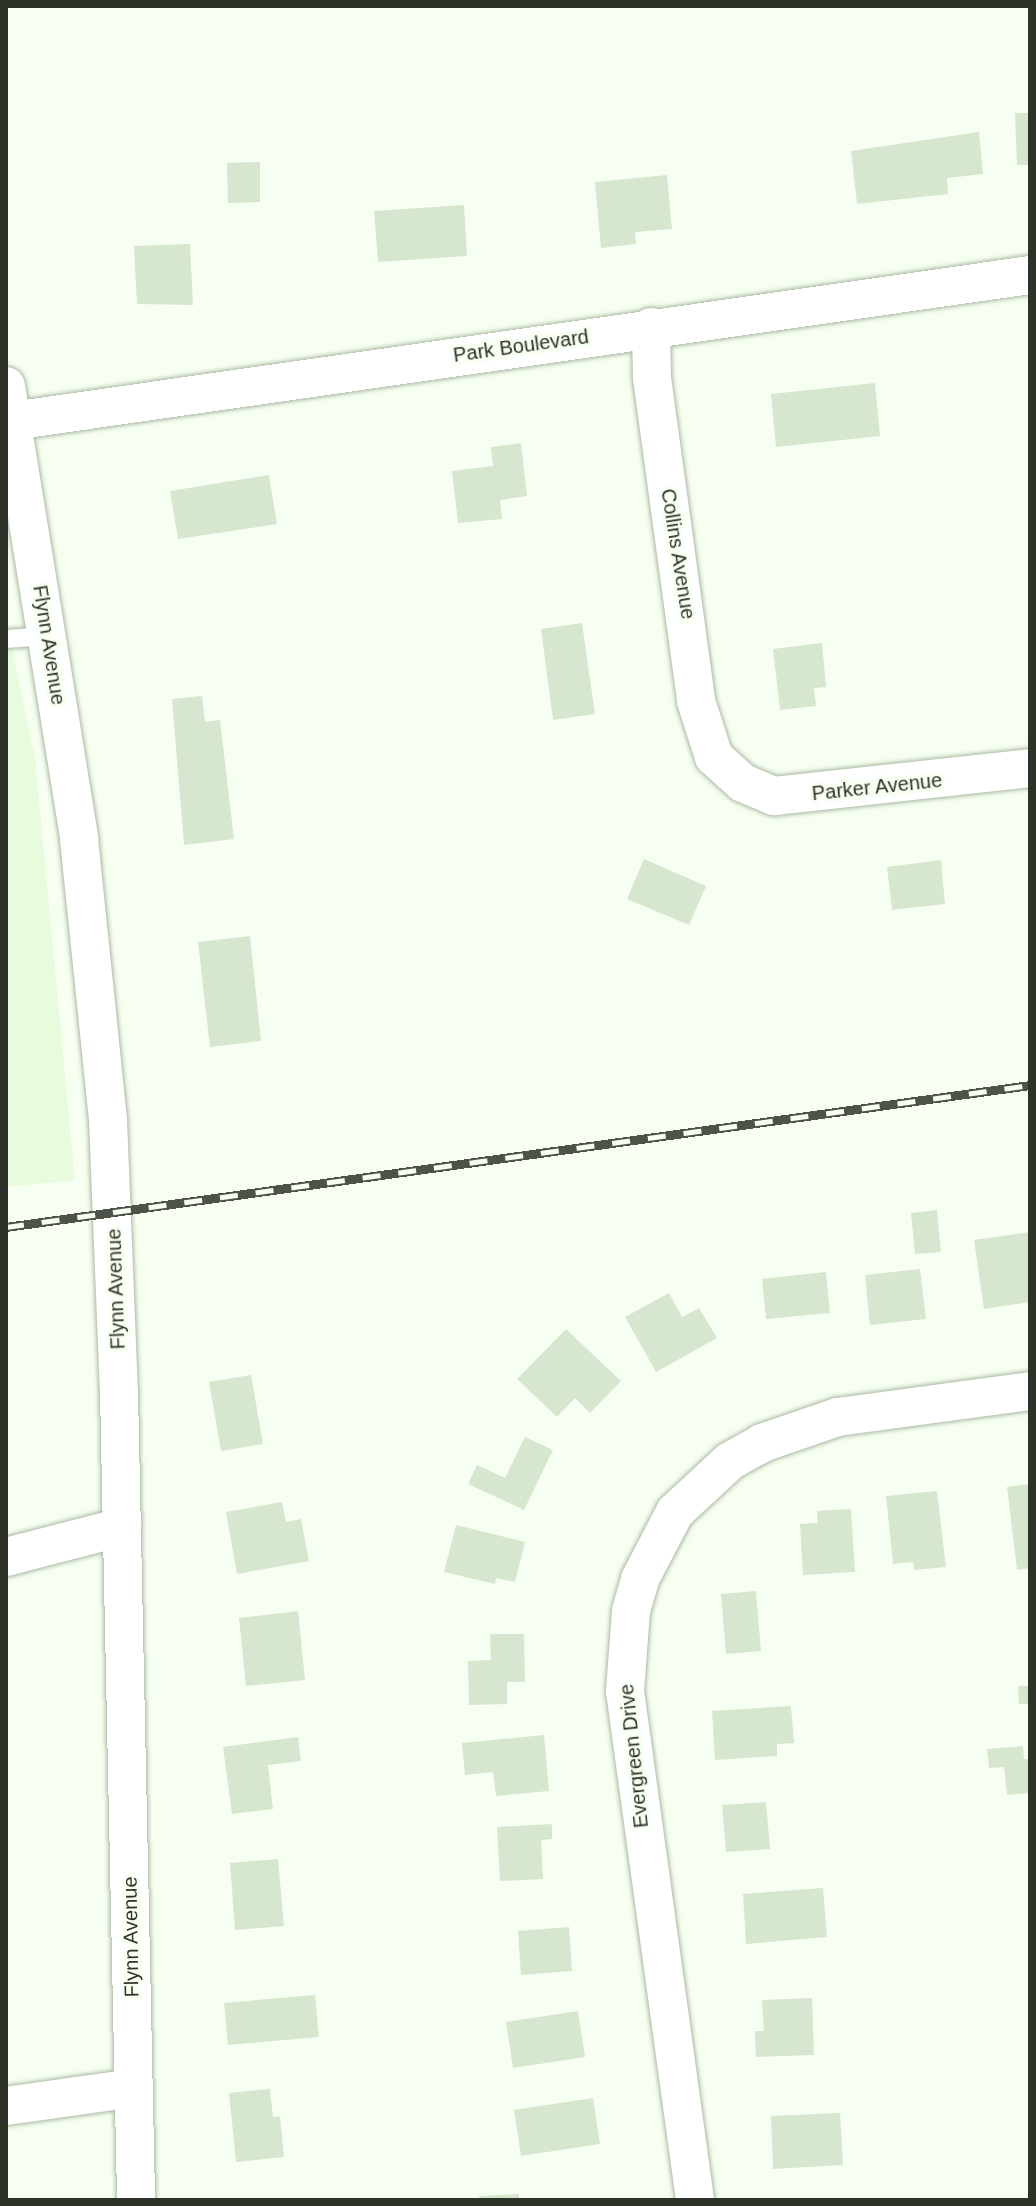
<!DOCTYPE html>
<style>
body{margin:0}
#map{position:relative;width:1036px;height:2206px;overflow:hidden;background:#f6fff1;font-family:Helvetica,sans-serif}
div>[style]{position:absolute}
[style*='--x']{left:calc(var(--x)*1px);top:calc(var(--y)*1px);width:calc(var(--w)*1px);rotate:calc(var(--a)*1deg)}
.built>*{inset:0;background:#e8fcdd}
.building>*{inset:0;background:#d7e6cf}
.roads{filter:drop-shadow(0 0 2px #abbaa3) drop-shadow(0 0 2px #abbaa3)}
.service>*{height:18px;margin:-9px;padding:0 9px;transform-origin:9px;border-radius:9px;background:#fff}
.minor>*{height:38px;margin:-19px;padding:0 19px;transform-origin:19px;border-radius:19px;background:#fff}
.rail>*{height:9px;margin-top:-4.5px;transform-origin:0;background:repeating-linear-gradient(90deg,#f6fff1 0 18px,#4e534a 0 36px);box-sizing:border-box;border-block:2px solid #4e534a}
span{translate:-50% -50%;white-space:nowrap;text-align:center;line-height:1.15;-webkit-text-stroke:7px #f6fff1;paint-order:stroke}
.street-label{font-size:20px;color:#2e332a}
.frame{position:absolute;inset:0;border:8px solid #2e332a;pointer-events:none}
</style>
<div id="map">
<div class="built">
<i style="clip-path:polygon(6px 622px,35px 757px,75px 1180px,6px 1187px)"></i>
</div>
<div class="building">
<i style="clip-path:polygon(1015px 113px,1030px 113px,1030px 165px,1017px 165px)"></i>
<i style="clip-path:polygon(979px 132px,983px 174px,947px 178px,948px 194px,857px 204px,851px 151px)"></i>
<i style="clip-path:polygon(260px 162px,260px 202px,228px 203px,227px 163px)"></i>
<i style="clip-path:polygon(667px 175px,672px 229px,635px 232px,636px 244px,601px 248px,595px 182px)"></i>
<i style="clip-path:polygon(464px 205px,467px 256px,378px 262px,374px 211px)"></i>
<i style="clip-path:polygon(190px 244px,193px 305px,137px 304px,134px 246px)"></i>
<i style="clip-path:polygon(875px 383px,880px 436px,776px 447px,771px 394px)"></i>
<i style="clip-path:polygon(521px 443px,527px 496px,500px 500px,502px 519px,458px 523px,452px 471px,493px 466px,491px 447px)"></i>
<i style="clip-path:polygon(269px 475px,277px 524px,178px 539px,170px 491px)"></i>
<i style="clip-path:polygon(582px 623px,595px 714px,553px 720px,541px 629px)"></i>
<i style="clip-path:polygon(822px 643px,826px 687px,814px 688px,816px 706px,780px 710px,773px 649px)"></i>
<i style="clip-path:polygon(202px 696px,205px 722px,220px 720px,234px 839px,184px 845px,172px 699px)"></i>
<i style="clip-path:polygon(644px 859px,706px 886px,689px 925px,627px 899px)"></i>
<i style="clip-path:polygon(941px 860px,945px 904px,892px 910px,887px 867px)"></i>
<i style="clip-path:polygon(250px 936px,261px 1041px,210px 1047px,198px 942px)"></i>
<i style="clip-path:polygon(937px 1210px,941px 1252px,915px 1254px,911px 1213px)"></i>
<i style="clip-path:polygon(1030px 1232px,1030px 1302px,984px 1309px,974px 1240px)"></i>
<i style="clip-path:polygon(920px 1269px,926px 1319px,870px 1325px,865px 1275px)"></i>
<i style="clip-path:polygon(826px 1272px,830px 1313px,766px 1319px,762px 1279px)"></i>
<i style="clip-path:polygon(669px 1293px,682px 1317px,699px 1308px,717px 1338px,656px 1372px,625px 1317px)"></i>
<i style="clip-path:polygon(566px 1329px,621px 1381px,590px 1413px,575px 1398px,557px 1417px,517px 1379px)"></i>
<i style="clip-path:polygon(251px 1375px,263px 1444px,221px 1451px,209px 1382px)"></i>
<i style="clip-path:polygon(525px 1437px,553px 1450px,524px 1510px,468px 1484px,477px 1465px,505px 1478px)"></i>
<i style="clip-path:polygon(1030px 1484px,1030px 1568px,1017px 1570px,1007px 1487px)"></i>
<i style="clip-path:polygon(937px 1491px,946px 1567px,914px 1570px,913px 1562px,893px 1564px,886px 1496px)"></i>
<i style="clip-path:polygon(282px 1502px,286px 1522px,301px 1519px,309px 1561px,237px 1574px,226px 1512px)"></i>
<i style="clip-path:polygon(851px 1509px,855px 1572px,803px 1575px,800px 1524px,818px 1523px,817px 1511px)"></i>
<i style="clip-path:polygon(456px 1525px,525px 1542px,515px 1582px,496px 1578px,495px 1584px,444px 1572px)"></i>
<i style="clip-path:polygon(756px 1591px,761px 1651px,726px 1654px,721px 1594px)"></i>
<i style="clip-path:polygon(298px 1611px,305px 1680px,246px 1686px,239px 1618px)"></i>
<i style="clip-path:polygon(490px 1634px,524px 1634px,525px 1682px,507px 1682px,507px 1704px,469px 1705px,468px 1661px,491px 1660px)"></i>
<i style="clip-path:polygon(1018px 1686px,1030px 1686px,1030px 1704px,1019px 1704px)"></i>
<i style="clip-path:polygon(791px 1706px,794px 1743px,777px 1744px,777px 1756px,715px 1760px,712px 1711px)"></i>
<i style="clip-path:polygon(544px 1735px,549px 1791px,496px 1796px,493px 1772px,465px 1775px,462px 1743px)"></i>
<i style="clip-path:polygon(298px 1737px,301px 1761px,268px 1765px,273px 1809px,232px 1814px,223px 1747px)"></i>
<i style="clip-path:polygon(1023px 1746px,1024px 1759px,1030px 1759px,1030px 1793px,1007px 1795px,1004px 1767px,989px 1768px,987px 1749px)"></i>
<i style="clip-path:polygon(766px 1802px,770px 1849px,726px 1852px,722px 1805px)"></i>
<i style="clip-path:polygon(552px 1824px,552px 1839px,541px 1840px,543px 1879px,500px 1881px,497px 1827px)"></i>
<i style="clip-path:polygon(278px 1859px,284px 1926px,235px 1930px,230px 1863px)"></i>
<i style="clip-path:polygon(823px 1888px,827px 1937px,746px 1944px,743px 1894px)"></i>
<i style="clip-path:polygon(569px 1927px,572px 1971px,521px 1975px,518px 1931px)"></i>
<i style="clip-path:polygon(315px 1995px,319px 2037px,228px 2045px,224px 2003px)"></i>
<i style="clip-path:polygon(812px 1998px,814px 2055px,756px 2057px,755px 2031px,764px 2031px,762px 2000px)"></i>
<i style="clip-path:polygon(578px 2011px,585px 2057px,513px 2068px,506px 2022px)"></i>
<i style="clip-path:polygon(270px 2089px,273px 2117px,280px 2116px,284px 2157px,236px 2162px,229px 2093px)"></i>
<i style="clip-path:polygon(593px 2098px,600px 2144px,521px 2156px,514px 2110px)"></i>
<i style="clip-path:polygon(840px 2113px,843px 2165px,773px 2169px,771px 2116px)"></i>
<i style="clip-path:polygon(519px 2194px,519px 2200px,480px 2200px,479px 2196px)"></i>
</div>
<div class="roads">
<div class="service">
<i style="--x:6;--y:639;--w:42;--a:-4.1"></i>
</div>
<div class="minor">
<i style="--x:651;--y:327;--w:51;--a:88.9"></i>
<i style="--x:652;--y:378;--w:326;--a:82.2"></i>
<i style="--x:696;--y:701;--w:59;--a:72.2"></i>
<i style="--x:714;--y:757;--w:39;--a:42"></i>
<i style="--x:743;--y:783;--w:34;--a:23"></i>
<i style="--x:774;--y:796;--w:258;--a:-6.2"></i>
<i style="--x:6;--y:386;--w:459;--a:80.8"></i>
<i style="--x:79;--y:839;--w:282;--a:84.1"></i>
<i style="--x:108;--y:1120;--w:272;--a:87.7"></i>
<i style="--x:119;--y:1392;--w:808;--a:88.79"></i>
<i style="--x:12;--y:421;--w:1028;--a:-8.16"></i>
<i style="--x:6;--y:1557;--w:120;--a:-14.5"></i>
<i style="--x:6;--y:2106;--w:129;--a:-8"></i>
<i style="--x:695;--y:2200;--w:514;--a:-97.83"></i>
<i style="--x:625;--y:1691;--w:80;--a:-85.7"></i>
<i style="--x:631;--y:1611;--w:33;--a:-74"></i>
<i style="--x:640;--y:1579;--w:76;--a:-62.4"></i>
<i style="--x:675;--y:1512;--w:75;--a:-42.8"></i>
<i style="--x:730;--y:1461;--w:37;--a:-29"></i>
<i style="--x:762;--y:1443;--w:80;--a:-18.9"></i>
<i style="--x:838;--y:1417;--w:194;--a:-7.7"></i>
</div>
</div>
<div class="rail">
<i style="--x:6;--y:1227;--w:1034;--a:-7.89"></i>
</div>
<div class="street-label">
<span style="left:521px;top:346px;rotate:-8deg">Park Boulevard</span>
<span style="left:678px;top:554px;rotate:81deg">Collins Avenue</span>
<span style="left:49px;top:645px;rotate:81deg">Flynn Avenue</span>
<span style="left:877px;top:787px;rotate:-6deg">Parker Avenue</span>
<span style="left:116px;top:1289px;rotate:-92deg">Flynn Avenue</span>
<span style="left:634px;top:1756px;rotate:-96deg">Evergreen Drive</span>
<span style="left:131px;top:1937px;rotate:-91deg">Flynn Avenue</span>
</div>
<div class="frame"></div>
</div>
